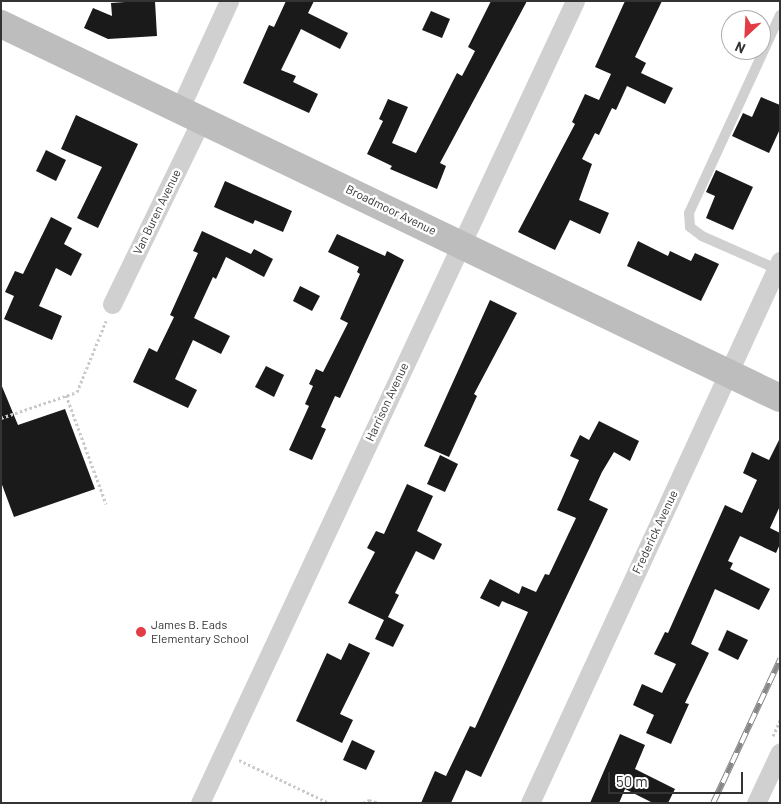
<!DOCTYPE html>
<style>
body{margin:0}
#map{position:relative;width:781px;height:804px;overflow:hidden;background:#fff;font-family:Barlow,sans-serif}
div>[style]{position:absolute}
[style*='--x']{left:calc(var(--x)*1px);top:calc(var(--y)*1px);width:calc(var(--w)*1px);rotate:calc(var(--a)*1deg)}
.building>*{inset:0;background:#1a1a1a}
.path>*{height:3px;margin-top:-1.5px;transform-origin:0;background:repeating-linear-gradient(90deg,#cacaca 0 2.5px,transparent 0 5px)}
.lane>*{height:10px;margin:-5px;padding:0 5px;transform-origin:5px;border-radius:5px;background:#d0d0d0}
.street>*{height:19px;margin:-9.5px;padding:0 9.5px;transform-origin:9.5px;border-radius:9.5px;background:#d0d0d0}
.secondary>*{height:28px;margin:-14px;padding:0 14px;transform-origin:14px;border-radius:14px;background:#bdbdbd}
.rail>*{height:5.5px;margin-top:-2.75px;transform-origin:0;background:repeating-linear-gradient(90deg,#fff 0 11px,#888 0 22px);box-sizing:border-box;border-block:1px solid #888}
.dots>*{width:14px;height:14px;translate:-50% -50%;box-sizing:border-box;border:2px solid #fff;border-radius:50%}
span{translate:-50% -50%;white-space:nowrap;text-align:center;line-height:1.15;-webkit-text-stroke:5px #fff;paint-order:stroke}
.street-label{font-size:12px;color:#333}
.poi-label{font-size:12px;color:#333}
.left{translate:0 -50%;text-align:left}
.frame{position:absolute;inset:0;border:2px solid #333;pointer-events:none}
.north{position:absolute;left:721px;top:10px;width:50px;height:50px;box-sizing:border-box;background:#fff;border:1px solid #adadad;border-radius:50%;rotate:205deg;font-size:14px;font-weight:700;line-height:20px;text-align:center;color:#333}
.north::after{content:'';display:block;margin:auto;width:18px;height:22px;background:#e23d44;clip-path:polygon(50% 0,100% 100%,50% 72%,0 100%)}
.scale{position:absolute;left:608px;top:772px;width:135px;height:22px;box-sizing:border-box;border:2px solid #333;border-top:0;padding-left:6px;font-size:15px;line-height:18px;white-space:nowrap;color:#333;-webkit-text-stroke:4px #fff;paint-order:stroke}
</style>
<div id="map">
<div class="building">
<i style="clip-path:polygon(139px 1px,155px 1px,157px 36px,108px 39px,84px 28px,93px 8px,112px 16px,111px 3px)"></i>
<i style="clip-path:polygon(286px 1px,314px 1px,308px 13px,348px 33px,340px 49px,301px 29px,281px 70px,296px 76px,293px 82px,318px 94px,309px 113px,243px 83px,269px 25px,274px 27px)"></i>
<i style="clip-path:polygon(491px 1px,527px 1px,440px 163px,446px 166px,437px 189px,390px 169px,392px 166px,367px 154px,383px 121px,379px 119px,388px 99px,408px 107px,392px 143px,416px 153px,457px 73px,462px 76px,475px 51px,468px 47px)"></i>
<i style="clip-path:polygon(625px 1px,662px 1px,635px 57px,646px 63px,641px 73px,673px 88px,665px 104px,627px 86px,616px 110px,612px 108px,599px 135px,595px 133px,582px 159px,592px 164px,579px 200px,609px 213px,600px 234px,570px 220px,555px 250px,518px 232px,575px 124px,572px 122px,585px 94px,599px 100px,611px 74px,595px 67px)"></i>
<i style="clip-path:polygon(431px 11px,450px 19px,442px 38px,422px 30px)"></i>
<i style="clip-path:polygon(761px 97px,780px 105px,780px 129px,769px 153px,732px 136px,743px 113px,752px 117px)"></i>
<i style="clip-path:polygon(76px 115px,138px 144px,98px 228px,77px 218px,102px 167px,61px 149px)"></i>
<i style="clip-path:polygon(46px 150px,66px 160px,56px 181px,36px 171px)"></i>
<i style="clip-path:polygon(716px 170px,753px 187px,733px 230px,706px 218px,715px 196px,706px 192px)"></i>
<i style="clip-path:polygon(225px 181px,292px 211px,283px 232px,255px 220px,253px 224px,214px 207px)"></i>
<i style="clip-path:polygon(51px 217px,72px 228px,64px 244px,82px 254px,71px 276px,56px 268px,39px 306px,62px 316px,52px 340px,4px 319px,14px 296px,5px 292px,15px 271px,23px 274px)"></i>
<i style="clip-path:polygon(202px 231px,251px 254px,254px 249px,273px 259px,264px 277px,226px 257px,216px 279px,213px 277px,194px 318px,230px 336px,221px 354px,193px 340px,175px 379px,197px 390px,188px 408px,133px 382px,149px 348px,157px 352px,174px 317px,170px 315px,198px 253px,193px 251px)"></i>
<i style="clip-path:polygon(337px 234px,385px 256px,387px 251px,404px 260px,340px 398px,335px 396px,321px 427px,326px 429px,312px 460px,289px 450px,309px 406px,305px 404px,313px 386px,309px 384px,316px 369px,323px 372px,348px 323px,340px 319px,360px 274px,357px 272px,359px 267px,328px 252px)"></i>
<i style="clip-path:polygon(638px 241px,668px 256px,670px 251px,691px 261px,695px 253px,719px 264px,701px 301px,627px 266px)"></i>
<i style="clip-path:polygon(300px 286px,320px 296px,312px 311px,293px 301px)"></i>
<i style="clip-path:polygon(490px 300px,517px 313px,474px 394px,477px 396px,449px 457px,424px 446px)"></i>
<i style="clip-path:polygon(266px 366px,284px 375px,274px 397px,255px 387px)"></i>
<i style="clip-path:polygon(1px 384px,18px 425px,65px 409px,95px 489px,14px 517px,1px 482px)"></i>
<i style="clip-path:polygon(599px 421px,639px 441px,630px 461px,614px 452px,602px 472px,589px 500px,608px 509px,590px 547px,481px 777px,466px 770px,451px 803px,421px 803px,435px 771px,446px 776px,470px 726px,475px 728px,528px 612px,502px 601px,499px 607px,480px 598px,490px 579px,519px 594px,522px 586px,536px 592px,545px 574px,549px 575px,576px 518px,557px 510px,579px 460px,570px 456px,580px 435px,589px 440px)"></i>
<i style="clip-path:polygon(780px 438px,780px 506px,770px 528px,780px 533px,780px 544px,776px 553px,740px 536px,728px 561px,733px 563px,730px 569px,770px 589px,759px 610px,715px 589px,691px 644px,709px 653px,685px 703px,689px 704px,671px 744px,646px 733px,654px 715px,633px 705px,642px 684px,662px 693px,676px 664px,654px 654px,665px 632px,668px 633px,725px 505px,742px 513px,757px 480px,743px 473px,752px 452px,769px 460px)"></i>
<i style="clip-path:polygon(440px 455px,458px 464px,445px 492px,427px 484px)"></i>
<i style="clip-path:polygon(407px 484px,433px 496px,417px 531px,442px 544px,434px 560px,416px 551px,395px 593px,399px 595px,388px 617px,404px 625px,393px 647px,375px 639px,384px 620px,348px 603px,375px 552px,367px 548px,376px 531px,384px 534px)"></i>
<i style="clip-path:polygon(727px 630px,748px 640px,738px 660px,718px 650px)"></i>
<i style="clip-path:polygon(349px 643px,370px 653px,340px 714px,353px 720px,342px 743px,296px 721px,327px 653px,341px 660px)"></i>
<i style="clip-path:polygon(620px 734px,645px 745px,635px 769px,675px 789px,668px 803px,653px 803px,625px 789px,619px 803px,590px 803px)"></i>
<i style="clip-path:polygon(352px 740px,375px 751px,366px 770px,343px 760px)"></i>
</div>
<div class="path">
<i style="--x:66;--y:395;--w:116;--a:69.8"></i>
<i style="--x:1;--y:418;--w:80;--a:-18.9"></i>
<i style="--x:77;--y:392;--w:77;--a:-67.8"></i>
<i style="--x:773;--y:736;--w:17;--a:-66"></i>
<i style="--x:239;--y:760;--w:100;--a:25.5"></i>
<i style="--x:363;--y:803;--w:7;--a:-27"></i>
<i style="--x:369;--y:800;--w:9;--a:18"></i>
</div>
<div class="lane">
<i style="--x:779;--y:270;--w:84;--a:-156.2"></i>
<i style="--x:702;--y:236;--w:15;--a:-143"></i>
<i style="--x:690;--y:227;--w:14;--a:-94"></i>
<i style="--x:689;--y:213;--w:218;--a:-65.3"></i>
</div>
<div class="street">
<i style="--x:180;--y:108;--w:118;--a:-65.4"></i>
<i style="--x:112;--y:304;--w:206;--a:-64.1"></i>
<i style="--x:200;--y:803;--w:885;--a:-64.94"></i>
<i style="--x:530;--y:803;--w:597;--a:-65.24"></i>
<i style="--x:756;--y:803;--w:56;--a:-64.8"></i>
</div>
<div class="secondary">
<i style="--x:1;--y:24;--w:864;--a:25.65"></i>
</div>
<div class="rail">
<i style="--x:713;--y:803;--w:159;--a:-65"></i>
</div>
<div class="dots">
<i style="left:141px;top:632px;background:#e23d44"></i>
</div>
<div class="street-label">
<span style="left:391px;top:210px;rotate:26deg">Broadmoor Avenue</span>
<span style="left:157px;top:212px;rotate:-64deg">Van Buren Avenue</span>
<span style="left:387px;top:402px;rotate:-65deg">Harrison Avenue</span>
<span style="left:655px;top:532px;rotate:-65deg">Frederick Avenue</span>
</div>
<div class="poi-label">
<span class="left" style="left:151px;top:632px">James B. Eads<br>Elementary School</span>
</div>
<div class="frame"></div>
<div class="north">N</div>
<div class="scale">50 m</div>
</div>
